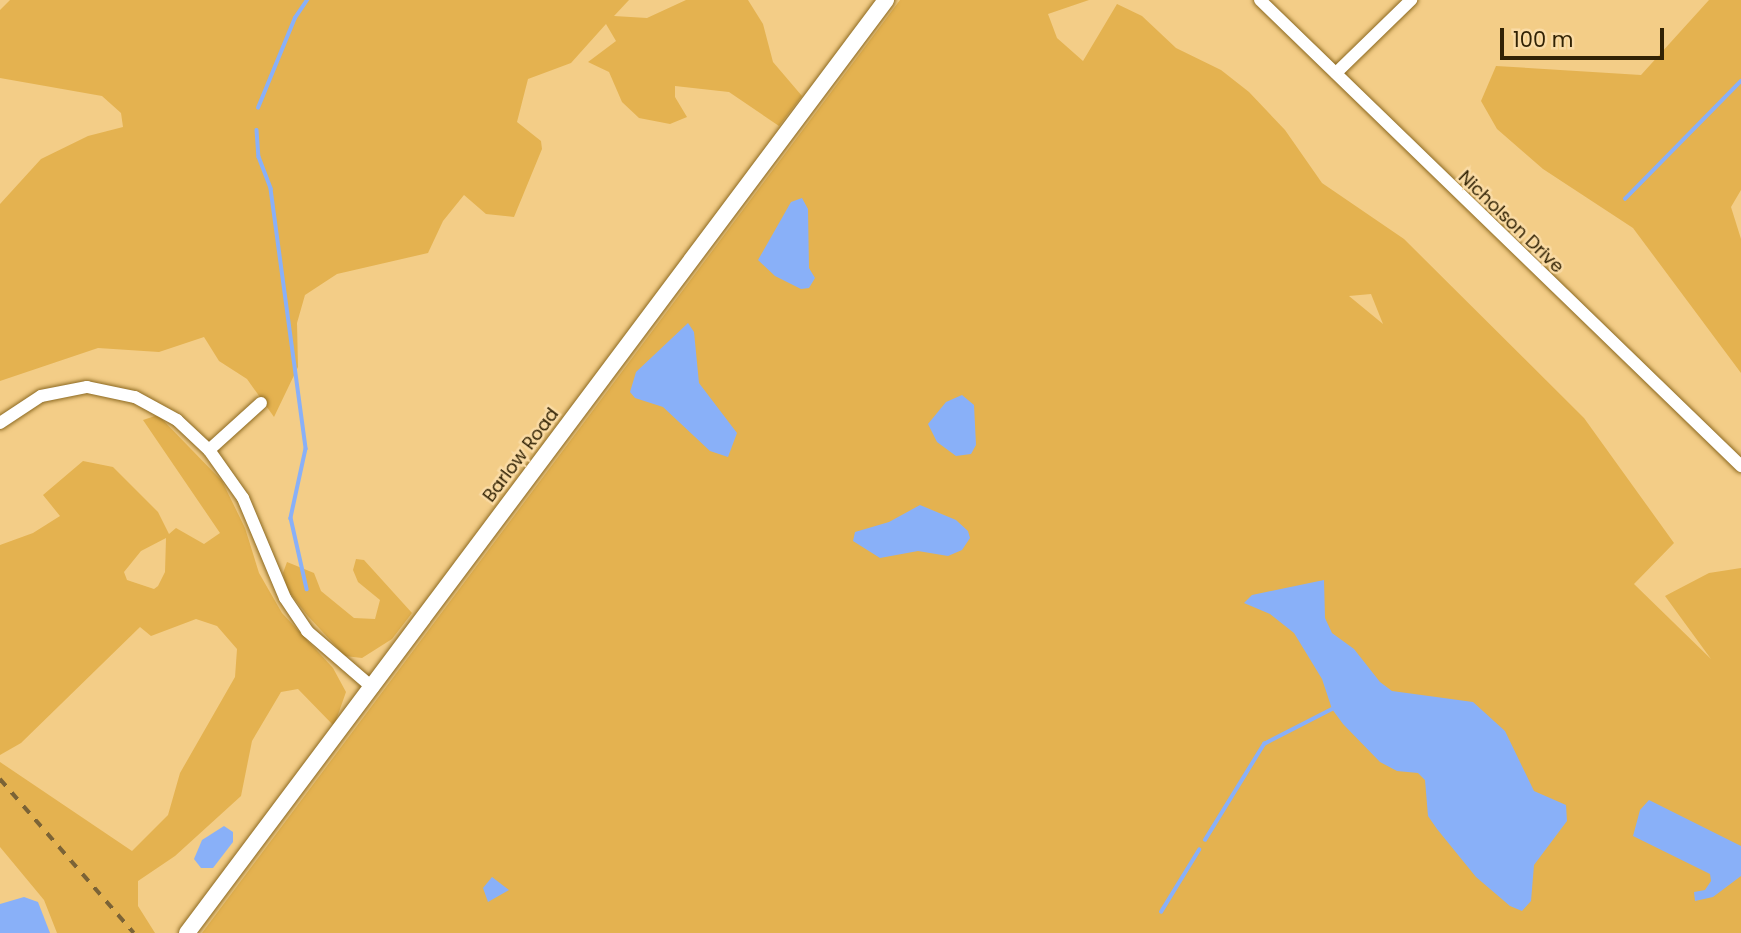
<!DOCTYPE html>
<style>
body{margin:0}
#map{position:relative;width:1741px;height:933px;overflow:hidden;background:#f3cd87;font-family:Poppins,sans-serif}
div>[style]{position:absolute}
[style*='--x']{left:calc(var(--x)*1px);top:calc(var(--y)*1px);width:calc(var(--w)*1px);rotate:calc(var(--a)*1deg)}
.green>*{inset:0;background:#e4b250}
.water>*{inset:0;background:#89b0f8}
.stream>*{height:3.5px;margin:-1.75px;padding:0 1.75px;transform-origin:1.75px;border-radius:1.75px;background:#89b0f8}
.roads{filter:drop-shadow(0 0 2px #8c6921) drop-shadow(0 0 2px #8c6921)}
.minor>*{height:12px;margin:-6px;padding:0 6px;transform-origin:6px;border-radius:6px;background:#fff}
.tertiary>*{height:16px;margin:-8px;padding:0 8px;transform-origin:8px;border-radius:8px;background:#fff}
.rail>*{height:3.5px;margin-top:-1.75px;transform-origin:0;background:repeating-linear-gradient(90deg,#7b6336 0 9px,transparent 0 18px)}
span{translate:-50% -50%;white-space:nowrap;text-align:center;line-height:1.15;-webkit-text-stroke:5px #fadba4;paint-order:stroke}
.street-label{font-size:18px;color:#312204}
.scale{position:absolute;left:1500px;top:28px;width:164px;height:32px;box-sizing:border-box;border:4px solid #312204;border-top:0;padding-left:9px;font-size:21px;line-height:24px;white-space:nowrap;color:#312204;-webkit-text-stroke:5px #fadba4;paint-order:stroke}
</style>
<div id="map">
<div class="green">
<i style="clip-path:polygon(10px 0,629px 0,614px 16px,647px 18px,686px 0,748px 0,763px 24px,773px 62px,802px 96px,779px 126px,729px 92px,675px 86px,675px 97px,687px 117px,670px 124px,639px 118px,622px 102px,609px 72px,588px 62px,616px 41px,606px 24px,571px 63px,528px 79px,517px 122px,541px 141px,542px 149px,514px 217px,486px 214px,464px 195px,443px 221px,428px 253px,337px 274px,305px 295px,297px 323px,298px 367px,274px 417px,247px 379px,219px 361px,204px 337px,159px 352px,98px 348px,0 381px,0 204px,41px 159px,88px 136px,123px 127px,121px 113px,102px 96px,0 78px,0 10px)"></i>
<i style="clip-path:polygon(evenodd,900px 0,1089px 0,1048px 14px,1057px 38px,1083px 61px,1117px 4px,1142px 16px,1176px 48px,1221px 70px,1249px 92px,1285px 130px,1322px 183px,1404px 239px,1584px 418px,1674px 543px,1634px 584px,1711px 659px,1665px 596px,1709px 573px,1741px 568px,1741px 933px,202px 933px,900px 0,1371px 294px,1383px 324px,1349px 296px,1371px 294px)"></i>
<i style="clip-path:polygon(1709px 0,1741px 0,1741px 190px,1731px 207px,1741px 239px,1741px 373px,1633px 228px,1543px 169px,1497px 129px,1481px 101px,1496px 66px,1641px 75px)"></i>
<i style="clip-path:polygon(evenodd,158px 415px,222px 481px,245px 528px,259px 573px,282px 613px,333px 668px,346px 692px,334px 726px,298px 689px,281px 692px,252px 741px,241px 796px,175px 856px,138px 881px,138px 906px,155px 933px,57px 933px,44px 900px,0 847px,0 762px,132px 851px,168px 815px,180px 773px,235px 677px,237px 649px,217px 626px,196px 619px,151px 636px,140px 627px,21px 743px,0 755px,0 545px,33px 533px,60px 516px,43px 495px,83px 461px,113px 467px,158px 512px,169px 534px,176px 528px,204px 544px,220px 533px,143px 420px,158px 415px,166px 538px,165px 572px,158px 586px,154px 589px,127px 580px,124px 572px,141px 551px,166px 538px)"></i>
<i style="clip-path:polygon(356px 559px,364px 560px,412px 613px,392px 639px,362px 658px,345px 656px,307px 615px,287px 589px,283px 573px,287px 562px,314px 573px,321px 591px,354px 618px,375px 619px,380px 600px,358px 582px,353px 570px)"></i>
</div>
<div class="water">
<i style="clip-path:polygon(802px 198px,808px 209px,809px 268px,815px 278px,809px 288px,801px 289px,775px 276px,758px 260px,791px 202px)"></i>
<i style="clip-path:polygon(688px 323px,694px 332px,699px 383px,737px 433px,728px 457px,710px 451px,663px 407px,635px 398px,630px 392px,636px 372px)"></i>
<i style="clip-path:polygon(962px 395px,974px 405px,976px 445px,971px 454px,956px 456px,937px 442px,928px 424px,946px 402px)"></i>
<i style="clip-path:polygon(920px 505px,956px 520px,968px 531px,970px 538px,962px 550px,948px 556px,918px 551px,880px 558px,853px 541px,855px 532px,889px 522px)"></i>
<i style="clip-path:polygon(1324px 580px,1325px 618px,1332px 633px,1354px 649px,1380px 682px,1392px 691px,1473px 702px,1505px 731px,1534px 791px,1566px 805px,1567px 821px,1534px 865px,1531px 901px,1522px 911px,1510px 906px,1476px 877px,1437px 829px,1428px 816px,1425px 780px,1418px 773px,1397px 771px,1380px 762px,1343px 724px,1332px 709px,1322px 679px,1294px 633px,1270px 614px,1244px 603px,1252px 595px)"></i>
<i style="clip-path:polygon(1649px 800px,1741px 846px,1741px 876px,1713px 897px,1695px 901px,1694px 892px,1705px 890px,1711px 881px,1710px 874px,1633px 836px,1640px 810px)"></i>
<i style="clip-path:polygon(224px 826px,233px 832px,233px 842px,213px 868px,201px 868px,194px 859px,202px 840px)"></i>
<i style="clip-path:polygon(492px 877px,509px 890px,488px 902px,483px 888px)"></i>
<i style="clip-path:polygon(24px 897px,38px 902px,50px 933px,0 933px,0 904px)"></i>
</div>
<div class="stream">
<i style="--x:258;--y:108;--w:97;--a:-67.7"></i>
<i style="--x:295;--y:18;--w:22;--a:-56"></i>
<i style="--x:257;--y:130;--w:27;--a:86"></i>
<i style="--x:259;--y:157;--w:34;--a:69"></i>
<i style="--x:271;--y:189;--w:262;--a:82.3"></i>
<i style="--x:306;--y:449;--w:71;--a:102.3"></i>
<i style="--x:291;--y:518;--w:73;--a:77.3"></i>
<i style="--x:1625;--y:199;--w:165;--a:-45.5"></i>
<i style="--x:1205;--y:840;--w:113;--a:-58.4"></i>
<i style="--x:1264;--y:744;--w:76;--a:-27.2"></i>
<i style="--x:1161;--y:912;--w:73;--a:-58.5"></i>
</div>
<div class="roads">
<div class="minor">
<i style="--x:1260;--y:0;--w:670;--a:44.09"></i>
<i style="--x:1336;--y:73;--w:105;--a:-44.2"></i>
<i style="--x:0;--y:423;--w:49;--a:-33.4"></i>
<i style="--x:41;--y:396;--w:47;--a:-11.1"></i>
<i style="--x:87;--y:387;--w:49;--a:11.8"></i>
<i style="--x:135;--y:397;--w:48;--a:28.7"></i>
<i style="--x:177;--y:420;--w:44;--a:43.2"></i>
<i style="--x:209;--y:450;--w:59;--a:54.7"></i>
<i style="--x:243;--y:498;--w:108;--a:67.2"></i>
<i style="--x:285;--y:598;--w:40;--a:56"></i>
<i style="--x:307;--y:631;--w:87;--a:40.8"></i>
<i style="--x:209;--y:450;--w:70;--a:-42.1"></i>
</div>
<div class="tertiary">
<i style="--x:187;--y:933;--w:1166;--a:-53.16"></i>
</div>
</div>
<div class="rail">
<i style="--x:0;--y:779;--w:204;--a:49"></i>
</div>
<div class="street-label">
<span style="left:1511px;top:222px;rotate:44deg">Nicholson Drive</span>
<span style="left:521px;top:455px;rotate:-53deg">Barlow Road</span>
</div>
<div class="scale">100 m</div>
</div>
